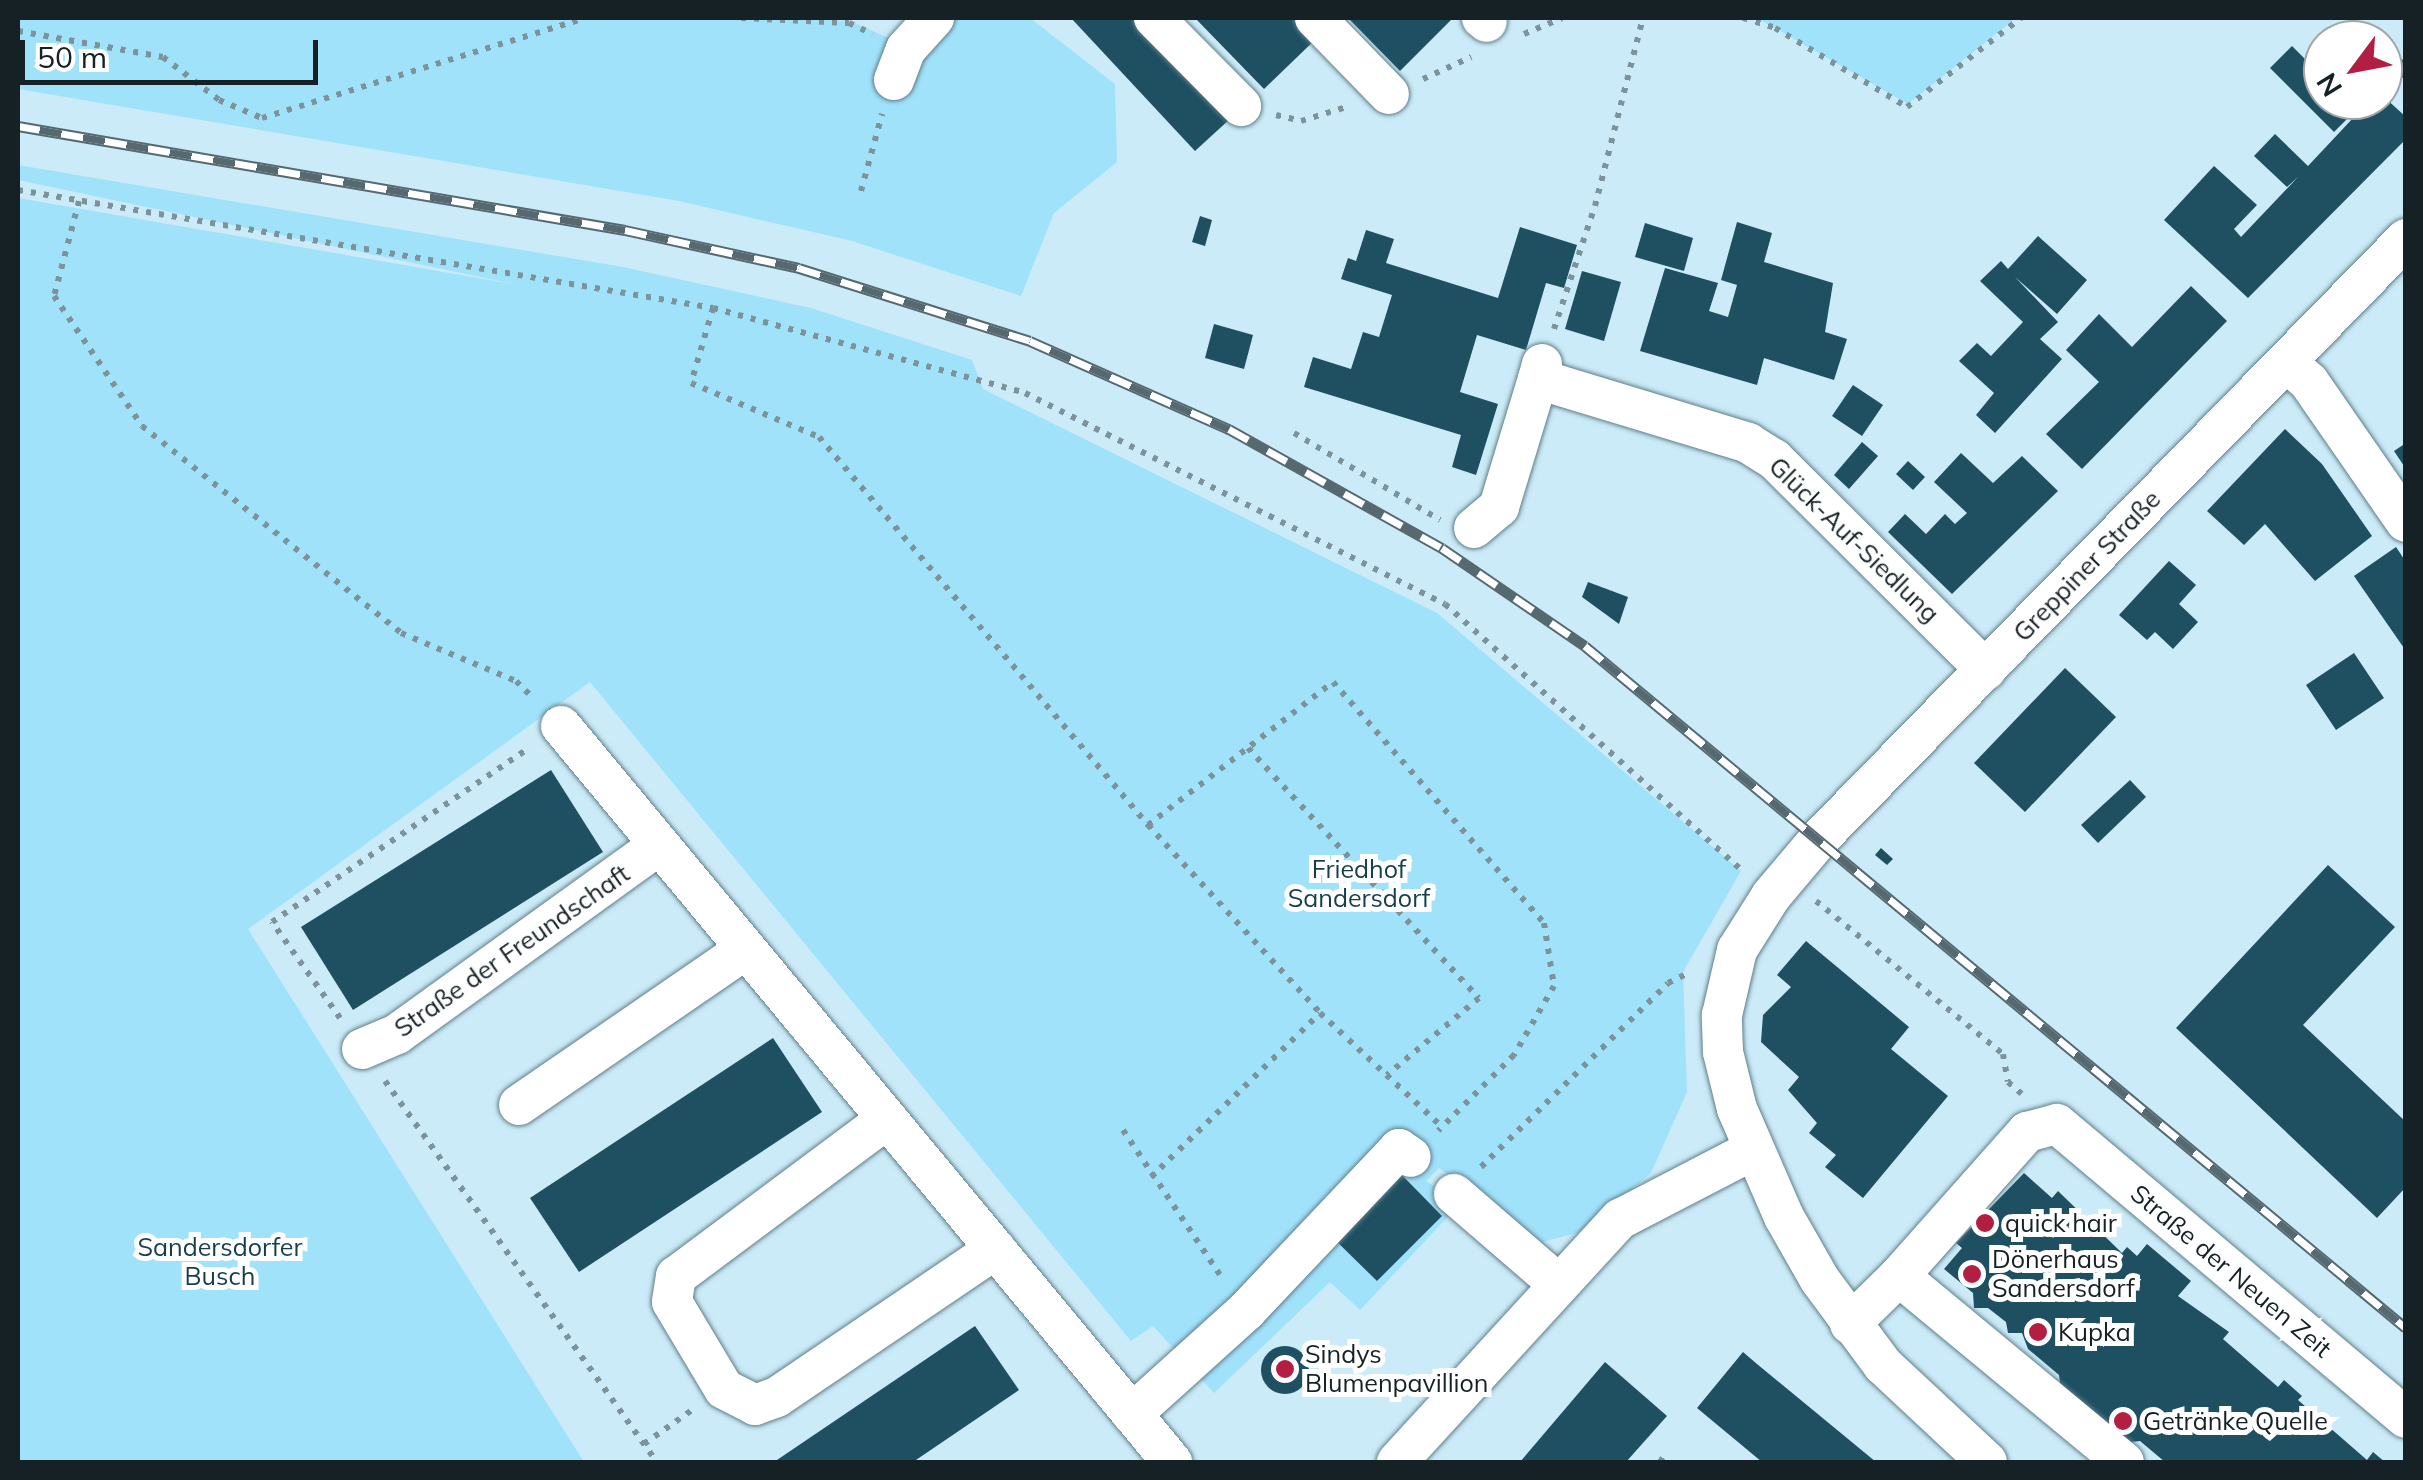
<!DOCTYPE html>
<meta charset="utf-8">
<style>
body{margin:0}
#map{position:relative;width:2423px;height:1480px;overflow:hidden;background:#cbebf8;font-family:Mulish,sans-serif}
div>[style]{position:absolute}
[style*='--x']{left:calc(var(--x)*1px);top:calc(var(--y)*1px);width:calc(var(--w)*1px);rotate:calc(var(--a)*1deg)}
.green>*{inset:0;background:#a1e2fb}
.building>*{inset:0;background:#1e5062}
.round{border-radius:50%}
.path>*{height:6px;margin-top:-3px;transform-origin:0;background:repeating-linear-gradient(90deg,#7c939c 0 5px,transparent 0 13px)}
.roads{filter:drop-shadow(0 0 2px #607e89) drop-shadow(0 0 2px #607e89)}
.minor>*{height:40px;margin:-20px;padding:0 20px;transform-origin:20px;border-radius:20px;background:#fff}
.rail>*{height:11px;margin-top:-5.5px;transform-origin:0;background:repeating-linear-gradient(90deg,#fff 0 22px,#566970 0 44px);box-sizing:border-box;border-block:2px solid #566970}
.dots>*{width:28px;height:28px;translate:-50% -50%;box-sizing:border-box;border:5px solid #fff;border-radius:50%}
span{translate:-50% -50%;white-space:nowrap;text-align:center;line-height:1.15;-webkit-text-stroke:10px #fff;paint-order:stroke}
.street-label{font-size:25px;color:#152125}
.park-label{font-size:25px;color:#153f4d}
.poi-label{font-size:25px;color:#152125}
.left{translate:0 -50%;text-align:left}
.frame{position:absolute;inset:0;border:20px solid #152125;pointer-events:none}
.north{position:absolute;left:2303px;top:20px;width:100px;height:100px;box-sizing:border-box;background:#fff;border:2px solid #a1a6a8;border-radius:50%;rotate:238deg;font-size:28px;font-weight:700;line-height:40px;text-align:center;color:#152125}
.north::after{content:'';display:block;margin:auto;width:35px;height:45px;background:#b21f43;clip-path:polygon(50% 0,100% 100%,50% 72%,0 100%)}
.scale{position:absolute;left:20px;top:40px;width:298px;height:45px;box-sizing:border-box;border:5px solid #152125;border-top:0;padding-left:12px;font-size:30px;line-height:35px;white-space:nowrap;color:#152125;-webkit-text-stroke:8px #fff;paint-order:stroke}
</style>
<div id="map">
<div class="green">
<i style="clip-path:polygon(18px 18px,782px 18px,851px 21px,906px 46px,933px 18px,1030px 18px,1115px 84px,1117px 162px,1054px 213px,1021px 296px,852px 241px,679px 201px,18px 89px)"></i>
<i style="clip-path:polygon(1757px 18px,2016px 18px,1908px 104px)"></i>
<i style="clip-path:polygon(18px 165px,623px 267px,811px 308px,972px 360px,983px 389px,1437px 613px,1741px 871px,1683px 972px,1687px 1092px,1651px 1173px,1581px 1232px,1542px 1242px,1439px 1168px,1426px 1181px,1461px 1203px,1360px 1310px,1330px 1282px,1214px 1393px,1153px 1326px,1131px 1341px,590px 682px,248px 929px,584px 1462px,18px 1462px,18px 198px,513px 284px,18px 180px)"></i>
</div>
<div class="building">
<i style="clip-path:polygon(1071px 18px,1137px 18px,1231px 118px,1195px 151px)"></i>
<i style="clip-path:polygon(1195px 18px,1303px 18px,1320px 35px,1264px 89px)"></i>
<i style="clip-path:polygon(1348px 18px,1448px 18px,1451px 20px,1400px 71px)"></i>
<i style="clip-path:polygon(2292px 46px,2323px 77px,2323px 100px,2346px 100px,2356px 110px,2334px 132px,2270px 68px)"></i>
<i style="clip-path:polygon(2406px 56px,2406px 81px,2393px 69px)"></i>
<i style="clip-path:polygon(2383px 96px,2406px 117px,2406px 139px,2248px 298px,2164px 220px,2214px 166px,2257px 205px,2234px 229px,2241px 237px,2298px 177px,2287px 187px,2254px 156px,2275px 134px,2308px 166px,2370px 100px)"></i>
<i style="clip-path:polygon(1200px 216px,1212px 220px,1205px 246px,1192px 242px)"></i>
<i style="clip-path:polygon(1737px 222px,1772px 233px,1764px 262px,1833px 283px,1825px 332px,1847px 339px,1834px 380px,1764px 358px,1757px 385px,1640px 351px,1665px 268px,1718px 283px,1709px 311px,1728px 317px,1737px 285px,1721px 280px)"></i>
<i style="clip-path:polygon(1645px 223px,1693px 238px,1684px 271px,1635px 257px)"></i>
<i style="clip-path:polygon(1520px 227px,1577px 245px,1564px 288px,1546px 283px,1526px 350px,1477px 335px,1460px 392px,1498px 404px,1476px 475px,1452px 467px,1461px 435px,1304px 387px,1313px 357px,1351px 369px,1363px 332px,1379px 337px,1392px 295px,1341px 279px,1348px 258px,1356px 261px,1366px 230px,1394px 239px,1386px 263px,1498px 298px)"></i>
<i style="clip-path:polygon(2038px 236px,2087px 280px,2057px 314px,2015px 277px,2058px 322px,2040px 339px,2062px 359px,1995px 433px,1976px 415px,1994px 393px,1959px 361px,1977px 343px,1991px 356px,2023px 322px,1980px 281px,2001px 261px,2008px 269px)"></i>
<i style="clip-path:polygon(1582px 271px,1621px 282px,1604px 341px,1565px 329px)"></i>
<i style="clip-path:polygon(2191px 286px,2227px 321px,2082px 469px,2046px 434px,2099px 382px,2066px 350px,2099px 314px,2132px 347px)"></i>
<i style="clip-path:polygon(1214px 324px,1253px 335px,1244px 369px,1205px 358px)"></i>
<i style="clip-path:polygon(1853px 385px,1883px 405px,1862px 436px,1832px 416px)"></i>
<i style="clip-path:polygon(2285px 429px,2322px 464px,2372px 536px,2315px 581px,2265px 524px,2244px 545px,2207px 511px)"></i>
<i style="clip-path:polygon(1862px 442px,1878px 456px,1849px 489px,1834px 475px)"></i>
<i style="clip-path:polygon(2406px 443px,2406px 469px,2394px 451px)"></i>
<i style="clip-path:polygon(1961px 453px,1993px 483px,2022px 456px,2058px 491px,1952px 594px,1888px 532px,1905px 514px,1926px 534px,1945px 514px,1955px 524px,1967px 513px,1934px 482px)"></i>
<i style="clip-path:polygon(1908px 461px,1925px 477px,1913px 490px,1896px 474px)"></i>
<i style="clip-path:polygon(2396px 547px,2406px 562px,2406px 651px,2354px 576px)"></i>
<i style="clip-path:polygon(2169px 561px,2196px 585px,2179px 604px,2198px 622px,2173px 649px,2155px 632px,2147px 640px,2119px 615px)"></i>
<i style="clip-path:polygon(1588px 582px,1628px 597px,1619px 624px,1582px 597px)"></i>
<i style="clip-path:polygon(2354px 653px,2384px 698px,2336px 730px,2306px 685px)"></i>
<i style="clip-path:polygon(2065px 668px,2116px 717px,2025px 812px,1974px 763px)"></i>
<i style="clip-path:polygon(551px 770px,603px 852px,353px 1010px,301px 927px)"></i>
<i style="clip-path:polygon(2130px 780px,2146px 797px,2098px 843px,2081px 825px)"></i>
<i style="clip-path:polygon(1881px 848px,1893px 859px,1887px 865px,1875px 855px)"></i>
<i style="clip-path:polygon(2328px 865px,2395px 927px,2303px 1025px,2406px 1122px,2406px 1187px,2377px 1218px,2176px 1028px)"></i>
<i style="clip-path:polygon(1806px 941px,1909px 1027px,1891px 1049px,1948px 1096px,1863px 1198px,1825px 1167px,1836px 1155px,1809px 1133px,1817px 1123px,1788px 1090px,1799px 1077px,1761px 1042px,1763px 1015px,1791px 987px,1777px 975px)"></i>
<i style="clip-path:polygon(773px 1038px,822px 1112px,579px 1272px,530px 1198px)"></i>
<i style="clip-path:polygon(1395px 1168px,1442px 1216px,1377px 1281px,1329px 1234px)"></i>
<i style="clip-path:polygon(2024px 1173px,2052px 1198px,2058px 1191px,2122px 1253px,2127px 1247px,2137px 1256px,2147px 1244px,2191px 1281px,2178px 1296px,2229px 1332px,2223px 1339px,2278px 1387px,2284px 1380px,2302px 1396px,2298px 1400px,2367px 1460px,2373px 1452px,2385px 1462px,2165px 1462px,2140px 1441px,2123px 1443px,2063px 1407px,2059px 1375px,2028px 1349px,2022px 1333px,2008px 1333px,2006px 1322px,1988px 1308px,1974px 1308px,1973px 1293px,1944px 1269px,1962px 1248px,1956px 1243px)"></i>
<i style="clip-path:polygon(975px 1326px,1019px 1390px,913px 1462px,774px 1462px)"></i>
<i class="round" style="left:1261px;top:1346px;width:48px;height:48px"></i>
<i style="clip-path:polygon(1743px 1352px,1757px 1364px,1876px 1462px,1762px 1462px,1697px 1408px)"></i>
<i style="clip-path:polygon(1605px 1362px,1667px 1416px,1626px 1462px,1520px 1462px)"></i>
</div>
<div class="path">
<i style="--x:741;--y:18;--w:108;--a:2.7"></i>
<i style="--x:849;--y:23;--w:26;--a:25"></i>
<i style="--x:1743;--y:18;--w:34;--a:17"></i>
<i style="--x:1775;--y:28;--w:154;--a:30.9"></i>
<i style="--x:1907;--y:107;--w:145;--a:-38"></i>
<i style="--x:18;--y:31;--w:147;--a:10.2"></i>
<i style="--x:163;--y:57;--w:71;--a:37.5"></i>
<i style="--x:219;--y:100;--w:47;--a:22.7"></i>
<i style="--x:262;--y:118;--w:338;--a:-17.2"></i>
<i style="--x:1524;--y:34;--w:41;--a:-22.8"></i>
<i style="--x:1423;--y:79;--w:53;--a:-24.6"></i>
<i style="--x:1276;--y:115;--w:26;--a:13"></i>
<i style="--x:1301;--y:121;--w:47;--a:-17.3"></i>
<i style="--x:18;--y:190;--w:705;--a:9.64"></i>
<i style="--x:713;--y:308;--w:323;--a:15.2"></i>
<i style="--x:1025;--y:393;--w:470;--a:26.7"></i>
<i style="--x:1445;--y:604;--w:402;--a:41.9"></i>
<i style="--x:861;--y:191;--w:80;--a:-74.7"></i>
<i style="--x:79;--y:201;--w:98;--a:104.7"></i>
<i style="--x:54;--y:296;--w:157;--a:55.9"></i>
<i style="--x:142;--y:426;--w:332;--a:38.6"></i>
<i style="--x:401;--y:633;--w:125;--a:22.7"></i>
<i style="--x:516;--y:681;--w:25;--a:45"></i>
<i style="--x:713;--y:308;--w:78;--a:106.3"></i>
<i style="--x:691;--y:383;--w:139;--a:22.9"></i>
<i style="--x:819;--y:437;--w:509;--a:49.7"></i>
<i style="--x:1148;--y:825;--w:255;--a:47.5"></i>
<i style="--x:1320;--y:1013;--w:166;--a:43"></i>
<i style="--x:1554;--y:329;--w:130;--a:-71.6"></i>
<i style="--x:1595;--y:206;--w:194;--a:-75.7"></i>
<i style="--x:1294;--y:433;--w:170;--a:30.8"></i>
<i style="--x:1248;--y:748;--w:340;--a:47.3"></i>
<i style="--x:1479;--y:998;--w:120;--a:140.1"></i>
<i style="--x:1148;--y:825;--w:234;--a:-37.7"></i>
<i style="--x:1333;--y:682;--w:320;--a:48.8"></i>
<i style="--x:1544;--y:923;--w:64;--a:81"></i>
<i style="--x:1554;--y:986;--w:80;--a:120.1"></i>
<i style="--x:1514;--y:1055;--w:107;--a:135"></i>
<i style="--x:1816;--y:901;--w:242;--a:39.3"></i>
<i style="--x:2003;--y:1054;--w:28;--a:80"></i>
<i style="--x:2008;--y:1082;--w:18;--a:41"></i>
<i style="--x:340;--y:1018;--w:118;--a:-125.3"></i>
<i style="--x:272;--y:922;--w:310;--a:-34.1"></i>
<i style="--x:385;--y:1081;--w:468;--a:54.5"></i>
<i style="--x:1123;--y:1130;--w:178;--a:56.2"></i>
<i style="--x:1481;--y:1167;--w:262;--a:-44.5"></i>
<i style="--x:1668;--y:983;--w:25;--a:-26"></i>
<i style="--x:1151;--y:1177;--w:235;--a:-44.1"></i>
<i style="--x:644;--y:1444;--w:59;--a:-35.3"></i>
<i style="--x:1660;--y:1462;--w:12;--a:-55"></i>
</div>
<div class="roads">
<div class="minor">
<i style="--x:1154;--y:18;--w:124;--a:45.3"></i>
<i style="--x:1315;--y:18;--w:106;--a:45.8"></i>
<i style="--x:1482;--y:18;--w:6;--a:39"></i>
<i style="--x:894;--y:80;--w:33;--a:-69"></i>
<i style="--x:906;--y:49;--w:42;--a:-47.9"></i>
<i style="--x:2286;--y:362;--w:30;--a:41"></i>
<i style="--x:2309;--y:382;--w:170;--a:55.3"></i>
<i style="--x:1542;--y:364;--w:16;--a:105"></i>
<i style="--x:1538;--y:379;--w:220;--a:16.9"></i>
<i style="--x:1748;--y:443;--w:31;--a:32"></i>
<i style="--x:1774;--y:459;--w:299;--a:44.9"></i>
<i style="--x:1474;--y:528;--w:33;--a:-40"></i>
<i style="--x:1499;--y:507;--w:134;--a:-73.1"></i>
<i style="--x:561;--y:726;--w:957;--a:50.3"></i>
<i style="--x:362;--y:1049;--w:38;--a:-23"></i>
<i style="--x:397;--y:1034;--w:322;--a:-35.8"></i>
<i style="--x:519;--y:1105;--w:275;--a:-34.5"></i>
<i style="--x:887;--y:1119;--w:263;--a:143.3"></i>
<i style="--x:676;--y:1276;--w:26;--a:99"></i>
<i style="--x:672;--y:1302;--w:101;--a:59.1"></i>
<i style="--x:724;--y:1389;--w:35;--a:27"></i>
<i style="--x:755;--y:1405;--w:23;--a:-20"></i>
<i style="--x:777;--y:1397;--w:264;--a:-34.1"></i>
<i style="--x:1454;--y:1194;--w:136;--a:40.8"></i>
<i style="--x:1899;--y:1276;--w:193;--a:-48.4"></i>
<i style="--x:2027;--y:1132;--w:31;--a:-15"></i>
<i style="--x:2057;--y:1124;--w:456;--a:40.1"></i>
<i style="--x:1850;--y:1324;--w:69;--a:-44.4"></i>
<i style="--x:1899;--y:1276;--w:292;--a:39.6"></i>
<i style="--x:1132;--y:1414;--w:154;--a:-42.1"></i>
<i style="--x:1246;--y:1311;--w:223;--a:-46.6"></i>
<i style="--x:1399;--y:1149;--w:14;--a:34"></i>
<i style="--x:1397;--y:1462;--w:330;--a:-47.5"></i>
<i style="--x:1620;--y:1219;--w:150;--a:-27.4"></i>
<i style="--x:1987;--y:1462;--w:142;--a:-137"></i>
<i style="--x:1883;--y:1365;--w:106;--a:-126.5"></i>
<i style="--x:1820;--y:1280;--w:73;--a:-119.7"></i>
<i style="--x:1784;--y:1217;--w:118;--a:-113.5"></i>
<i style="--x:1737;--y:1109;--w:59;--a:-103.8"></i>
<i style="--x:1723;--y:1052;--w:37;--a:-92"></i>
<i style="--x:1722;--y:1015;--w:67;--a:-77"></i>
<i style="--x:1737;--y:950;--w:64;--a:-57.8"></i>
<i style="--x:1771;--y:896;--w:76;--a:-49.8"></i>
<i style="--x:1820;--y:838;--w:838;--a:-45.63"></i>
</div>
</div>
<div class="rail">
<i style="--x:18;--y:126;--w:616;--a:9.72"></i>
<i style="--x:625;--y:230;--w:178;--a:12.3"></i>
<i style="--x:799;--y:268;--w:242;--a:17.5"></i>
<i style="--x:1030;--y:341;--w:218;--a:23.9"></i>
<i style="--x:1229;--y:429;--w:244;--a:29.2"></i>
<i style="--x:1442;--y:548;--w:173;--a:34.4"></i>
<i style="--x:1585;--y:646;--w:1067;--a:39.72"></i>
</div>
<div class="dots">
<i style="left:1985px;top:1223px;background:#b21f43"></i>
<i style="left:1972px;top:1274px;background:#b21f43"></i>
<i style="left:2038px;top:1332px;background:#b21f43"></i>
<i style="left:1285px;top:1369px;background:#b21f43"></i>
<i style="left:2123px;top:1421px;background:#b21f43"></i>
</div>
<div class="street-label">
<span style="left:1854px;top:540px;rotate:44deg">Glück-Auf-Siedlung</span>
<span style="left:2087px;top:566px;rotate:-46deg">Greppiner Straße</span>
<span style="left:512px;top:951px;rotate:-35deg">Straße der Freundschaft</span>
<span style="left:2231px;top:1271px;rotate:40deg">Straße der Neuen Zeit</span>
</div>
<div class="park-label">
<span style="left:1359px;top:884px">Friedhof<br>Sandersdorf</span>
<span style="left:220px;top:1262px">Sandersdorfer<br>Busch</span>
</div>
<div class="poi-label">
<span class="left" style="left:2005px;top:1223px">quick hair</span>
<span class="left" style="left:1992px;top:1274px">Dönerhaus<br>Sandersdorf</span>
<span class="left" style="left:2058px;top:1332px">Kupka</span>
<span class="left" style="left:1305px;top:1369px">Sindys<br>Blumenpavillion</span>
<span class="left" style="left:2143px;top:1421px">Getränke Quelle</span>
</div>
<div class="frame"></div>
<div class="north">N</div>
<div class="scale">50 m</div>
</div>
